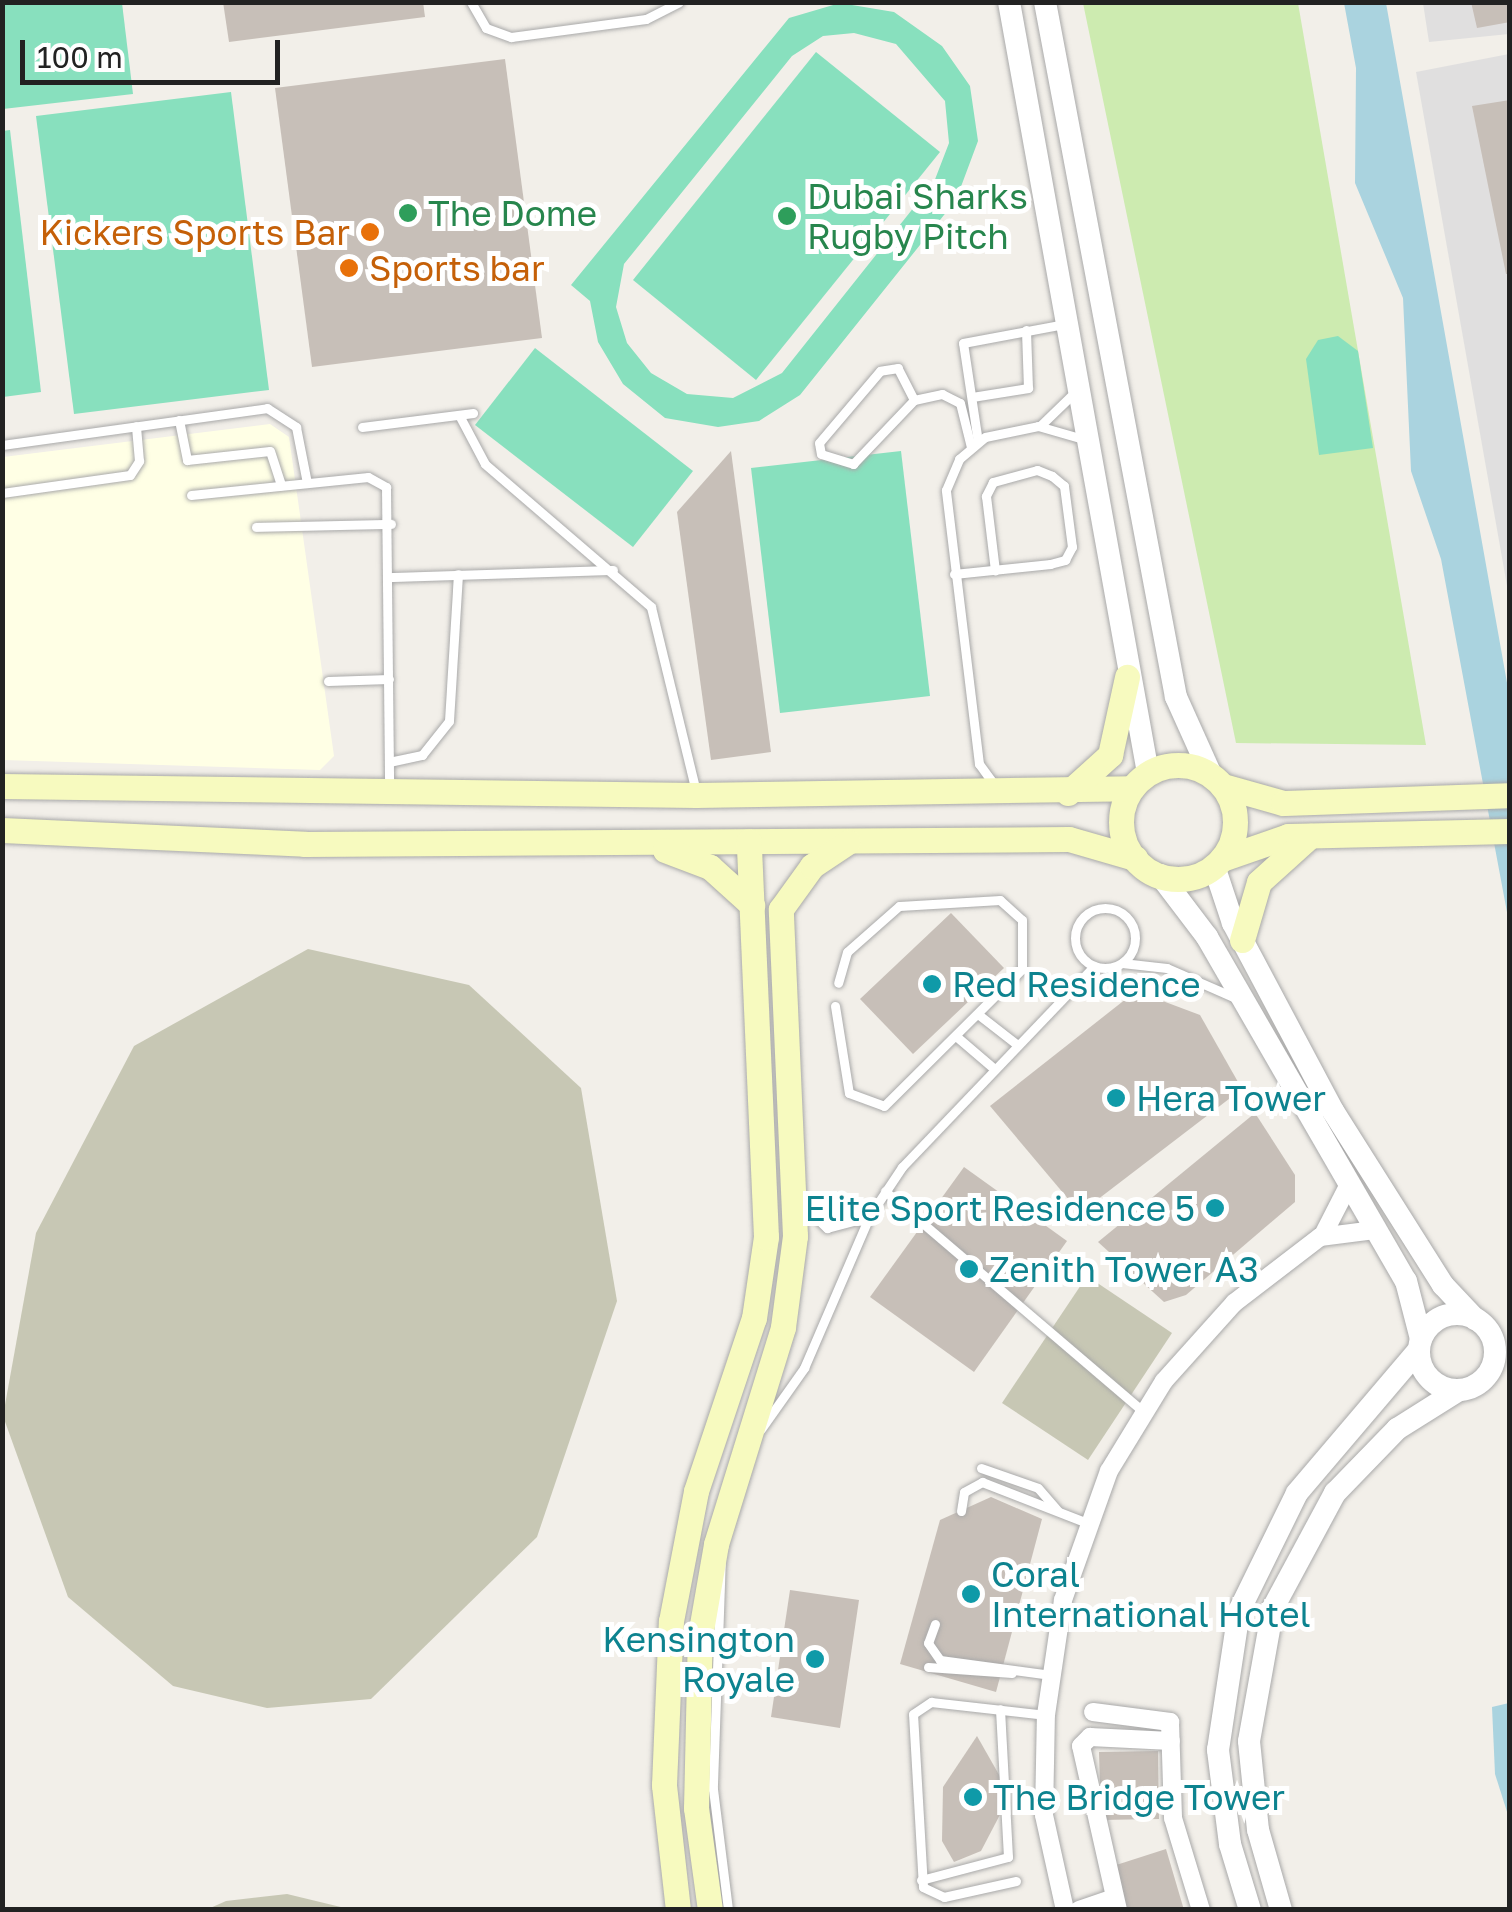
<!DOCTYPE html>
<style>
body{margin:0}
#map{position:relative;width:1512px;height:1912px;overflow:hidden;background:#f2efe9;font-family:"Golos Text",sans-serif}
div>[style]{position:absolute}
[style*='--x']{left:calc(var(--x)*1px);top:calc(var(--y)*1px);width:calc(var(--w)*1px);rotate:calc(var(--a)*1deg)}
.residential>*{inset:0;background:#e0dfdf}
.education>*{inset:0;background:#ffffe5}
.construction>*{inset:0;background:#c7c7b4}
.grass>*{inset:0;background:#cdebb0}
.pitch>*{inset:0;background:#88e0be}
.water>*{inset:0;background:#aad3df}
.building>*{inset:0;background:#c7bfb8}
.roads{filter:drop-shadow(0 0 2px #a9a9a9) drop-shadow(0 0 2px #a9a9a9)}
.service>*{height:9px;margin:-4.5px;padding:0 4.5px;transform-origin:4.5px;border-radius:4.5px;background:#fff}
.service>.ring{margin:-4.5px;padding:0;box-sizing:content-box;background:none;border:9px solid #fff;border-radius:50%}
.minor>*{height:18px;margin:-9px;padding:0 9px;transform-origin:9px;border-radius:9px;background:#fff}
.tertiary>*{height:22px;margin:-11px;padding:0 11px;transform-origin:11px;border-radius:11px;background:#fff}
.tertiary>.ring{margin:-11px;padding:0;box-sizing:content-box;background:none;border:22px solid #fff;border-radius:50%}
.secondary>*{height:25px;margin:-12.5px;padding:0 12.5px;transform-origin:12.5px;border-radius:12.5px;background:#f7fabf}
.secondary>.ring{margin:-12.5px;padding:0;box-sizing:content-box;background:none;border:25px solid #f7fabf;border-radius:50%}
.dots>*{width:28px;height:28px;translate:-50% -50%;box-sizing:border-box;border:5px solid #fff;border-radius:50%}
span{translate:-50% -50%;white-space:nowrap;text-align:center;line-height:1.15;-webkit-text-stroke:10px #fff;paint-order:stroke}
.leisure-label{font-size:35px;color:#27864d}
.left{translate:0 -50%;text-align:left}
.food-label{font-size:35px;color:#c56008}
.right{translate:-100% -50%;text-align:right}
.culture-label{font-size:35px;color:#0d838f}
.frame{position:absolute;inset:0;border:5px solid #222;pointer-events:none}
.scale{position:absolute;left:20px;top:40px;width:260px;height:45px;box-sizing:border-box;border:5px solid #222;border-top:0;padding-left:12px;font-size:30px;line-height:35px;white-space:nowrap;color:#222;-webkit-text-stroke:8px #fff;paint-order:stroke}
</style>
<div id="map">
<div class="residential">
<i style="clip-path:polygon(1423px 3px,1509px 3px,1509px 34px,1429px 42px)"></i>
<i style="clip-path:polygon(1509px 54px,1509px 597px,1416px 72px)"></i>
</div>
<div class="education">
<i style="clip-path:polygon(270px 424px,289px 437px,334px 756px,320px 770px,3px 760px,3px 457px)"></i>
</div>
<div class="construction">
<i style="clip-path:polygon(308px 949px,469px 985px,581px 1088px,617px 1301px,537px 1537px,371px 1699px,267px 1708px,173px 1686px,68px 1597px,3px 1416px,36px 1233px,134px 1046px)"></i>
<i style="clip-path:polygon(1087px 1276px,1172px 1333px,1088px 1460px,1002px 1403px)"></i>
<i style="clip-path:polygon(287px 1894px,349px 1909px,208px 1909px,226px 1901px)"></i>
</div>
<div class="grass">
<i style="clip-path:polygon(1083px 3px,1298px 3px,1426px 745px,1236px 743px)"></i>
</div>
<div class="pitch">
<i style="clip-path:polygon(2px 3px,122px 3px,133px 94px,3px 109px)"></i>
<i style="clip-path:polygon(evenodd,840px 3px,894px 12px,942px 46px,970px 86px,978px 141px,956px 200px,800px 395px,759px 421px,718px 427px,665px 418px,623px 384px,598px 342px,590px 301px,571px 285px,789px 18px,840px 3px,854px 33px,896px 44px,945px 101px,949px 143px,934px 182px,782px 373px,733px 398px,687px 394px,651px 373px,627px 343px,616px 307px,624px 264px,792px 56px,823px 36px,854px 33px)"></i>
<i style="clip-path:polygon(816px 52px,940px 152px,756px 380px,633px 280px)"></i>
<i style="clip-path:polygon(231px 92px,269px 390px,74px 414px,36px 116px)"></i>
<i style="clip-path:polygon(10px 130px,41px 392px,3px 397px,2px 131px)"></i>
<i style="clip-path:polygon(1338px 336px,1358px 351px,1373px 448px,1319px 455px,1306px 359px,1318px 340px)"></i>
<i style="clip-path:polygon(535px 348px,693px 471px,633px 547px,475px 425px)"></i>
<i style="clip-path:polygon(901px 451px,930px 696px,780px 713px,751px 468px)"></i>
</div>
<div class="water">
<i style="clip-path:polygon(1344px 3px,1386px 3px,1509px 694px,1509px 923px,1441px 559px,1411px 471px,1403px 298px,1355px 183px,1356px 68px)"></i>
<i style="clip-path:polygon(1509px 1703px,1510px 1703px,1509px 1818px,1495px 1774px,1492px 1707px)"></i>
</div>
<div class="building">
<i style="clip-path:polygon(223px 2px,423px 2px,425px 17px,229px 42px)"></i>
<i style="clip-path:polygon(1471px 2px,1510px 2px,1510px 22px,1477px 28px)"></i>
<i style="clip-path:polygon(505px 59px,542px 338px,312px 367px,275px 88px)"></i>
<i style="clip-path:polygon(1510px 100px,1510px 274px,1506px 274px,1472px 106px)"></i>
<i style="clip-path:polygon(731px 451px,771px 752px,711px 760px,677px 512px)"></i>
<i style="clip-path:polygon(951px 913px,1004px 968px,913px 1054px,860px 999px)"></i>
<i style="clip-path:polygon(1136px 991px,1200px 1015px,1242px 1089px,1080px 1213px,990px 1106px)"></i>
<i style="clip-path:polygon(1255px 1113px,1295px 1175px,1295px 1202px,1186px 1295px,1164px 1302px,1098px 1242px)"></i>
<i style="clip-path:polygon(964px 1167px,1067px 1241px,974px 1372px,870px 1297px)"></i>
<i style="clip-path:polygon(991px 1497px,1042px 1519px,996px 1692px,900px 1664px,940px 1520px)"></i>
<i style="clip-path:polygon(790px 1590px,859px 1600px,840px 1728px,771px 1717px)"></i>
<i style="clip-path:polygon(977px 1736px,1002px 1780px,1004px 1807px,981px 1851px,954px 1862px,942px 1841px,943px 1787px)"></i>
<i style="clip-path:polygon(1158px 1751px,1159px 1819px,1101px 1820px,1099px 1752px)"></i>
<i style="clip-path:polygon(1166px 1849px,1184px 1910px,1121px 1910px,1110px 1867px)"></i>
</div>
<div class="roads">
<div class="service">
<i style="--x:471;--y:2;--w:30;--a:60"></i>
<i style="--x:486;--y:28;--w:27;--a:20"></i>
<i style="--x:511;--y:37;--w:136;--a:-7.6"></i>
<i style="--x:646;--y:19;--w:37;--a:-27"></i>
<i style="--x:972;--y:397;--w:57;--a:-9.1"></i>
<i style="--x:1028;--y:388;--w:58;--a:-92"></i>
<i style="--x:914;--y:400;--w:36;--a:-117"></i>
<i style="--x:898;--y:368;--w:18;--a:171"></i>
<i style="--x:880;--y:371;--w:94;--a:130.3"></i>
<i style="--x:819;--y:443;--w:11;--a:80"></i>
<i style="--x:821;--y:454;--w:34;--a:17"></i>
<i style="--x:853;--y:464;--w:88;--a:-46.4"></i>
<i style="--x:914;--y:400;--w:29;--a:-12"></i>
<i style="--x:942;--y:394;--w:20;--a:27"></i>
<i style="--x:960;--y:403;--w:45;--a:76"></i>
<i style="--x:459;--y:415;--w:55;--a:62"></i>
<i style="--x:485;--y:464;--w:219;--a:40.7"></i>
<i style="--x:651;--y:607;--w:190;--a:76.3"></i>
<i style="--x:179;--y:420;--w:41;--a:78.7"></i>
<i style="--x:187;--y:460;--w:83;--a:-6.2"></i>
<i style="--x:270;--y:451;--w:36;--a:72"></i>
<i style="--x:1041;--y:425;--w:47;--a:-44.1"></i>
<i style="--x:362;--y:427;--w:112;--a:-7.2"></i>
<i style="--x:978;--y:442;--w:100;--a:-98.6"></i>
<i style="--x:963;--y:343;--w:104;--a:-10.6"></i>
<i style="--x:2;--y:445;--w:268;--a:-7.9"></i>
<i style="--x:267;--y:408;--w:35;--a:33"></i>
<i style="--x:296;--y:427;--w:57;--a:78.9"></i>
<i style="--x:2;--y:493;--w:129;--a:-8"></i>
<i style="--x:130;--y:475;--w:17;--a:-57"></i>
<i style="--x:139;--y:461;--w:35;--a:-95"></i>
<i style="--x:191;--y:495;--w:178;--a:-5.8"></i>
<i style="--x:368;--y:477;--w:21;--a:29"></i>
<i style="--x:386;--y:487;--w:300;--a:89.4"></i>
<i style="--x:256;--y:527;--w:135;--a:-1.3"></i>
<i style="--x:954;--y:574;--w:97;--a:-5.9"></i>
<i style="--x:1050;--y:564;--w:16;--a:-15"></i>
<i style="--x:1065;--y:560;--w:15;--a:-62"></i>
<i style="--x:1072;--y:547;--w:62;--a:-97.5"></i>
<i style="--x:1064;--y:486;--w:16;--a:-140"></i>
<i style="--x:1052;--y:476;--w:16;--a:-158"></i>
<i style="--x:1037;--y:470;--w:46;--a:164.7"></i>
<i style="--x:993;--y:482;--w:16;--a:117"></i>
<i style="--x:986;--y:496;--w:75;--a:83.1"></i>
<i style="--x:390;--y:577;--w:223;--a:-1.8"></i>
<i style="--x:328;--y:681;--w:61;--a:-1.9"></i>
<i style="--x:389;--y:762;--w:34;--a:-12"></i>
<i style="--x:422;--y:755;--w:43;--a:-51.5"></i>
<i style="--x:449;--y:721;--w:147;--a:-86.5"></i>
<i style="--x:993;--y:783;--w:24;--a:-126"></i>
<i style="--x:979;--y:764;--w:276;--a:-96.9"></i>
<i style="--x:946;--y:490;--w:34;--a:-67"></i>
<i style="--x:959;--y:459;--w:34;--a:-40"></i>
<i style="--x:985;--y:437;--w:54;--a:-11.7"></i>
<i style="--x:1038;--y:426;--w:47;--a:16.1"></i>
<i class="ring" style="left:1075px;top:908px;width:51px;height:51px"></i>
<i style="--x:1122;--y:963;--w:45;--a:6.3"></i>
<i style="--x:1167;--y:968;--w:72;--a:23.7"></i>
<i style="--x:835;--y:1006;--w:88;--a:80.9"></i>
<i style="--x:849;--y:1093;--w:37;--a:20"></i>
<i style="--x:884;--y:1106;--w:194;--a:-44.8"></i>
<i style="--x:1022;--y:969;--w:49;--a:-90"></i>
<i style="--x:1022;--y:920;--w:30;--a:-138"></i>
<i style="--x:1000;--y:900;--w:101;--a:176.6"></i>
<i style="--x:899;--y:906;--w:69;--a:138.5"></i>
<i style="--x:847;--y:952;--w:32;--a:106"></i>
<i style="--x:979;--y:1015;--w:46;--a:37.9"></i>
<i style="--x:957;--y:1037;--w:45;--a:40.5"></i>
<i style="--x:885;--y:1191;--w:340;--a:40.5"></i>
<i style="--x:802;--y:1204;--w:35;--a:44"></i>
<i style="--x:827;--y:1228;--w:42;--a:-15"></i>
<i style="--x:761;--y:1429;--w:75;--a:-54.8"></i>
<i style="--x:804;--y:1368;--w:167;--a:-66.7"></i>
<i style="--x:870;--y:1215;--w:58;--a:-56.3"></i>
<i style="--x:902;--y:1167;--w:278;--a:-46.3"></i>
<i style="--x:981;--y:1468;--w:60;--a:19.3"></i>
<i style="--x:1038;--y:1488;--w:30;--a:49"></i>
<i style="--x:961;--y:1511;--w:19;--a:-81"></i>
<i style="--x:964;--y:1492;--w:21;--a:-29"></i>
<i style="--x:982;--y:1482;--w:113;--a:21.3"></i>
<i style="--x:721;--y:1555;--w:234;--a:92"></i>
<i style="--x:713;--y:1789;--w:122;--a:82.9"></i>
<i style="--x:935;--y:1624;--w:20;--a:110"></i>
<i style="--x:928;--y:1643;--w:21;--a:55"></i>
<i style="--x:940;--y:1660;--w:112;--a:7.7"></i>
<i style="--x:928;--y:1667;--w:84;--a:4.1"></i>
<i style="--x:921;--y:1880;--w:90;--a:-14.8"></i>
<i style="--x:1008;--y:1857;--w:148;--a:-93.1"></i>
<i style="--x:1016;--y:1881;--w:74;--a:167.5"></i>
<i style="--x:944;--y:1897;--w:23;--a:-155"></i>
<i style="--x:923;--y:1887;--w:173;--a:-93.3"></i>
<i style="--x:913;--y:1714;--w:22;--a:-34"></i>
<i style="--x:931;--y:1702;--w:116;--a:6.4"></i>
</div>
<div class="minor">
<i style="--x:1324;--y:1233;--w:51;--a:-62.9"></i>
<i style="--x:1093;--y:1712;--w:78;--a:7.4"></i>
<i style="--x:1170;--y:1722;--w:96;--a:88.2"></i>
<i style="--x:1173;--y:1818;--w:96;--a:73.1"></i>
<i style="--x:1065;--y:1910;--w:97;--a:-102.5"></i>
<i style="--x:1044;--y:1815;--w:100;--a:-88.9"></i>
<i style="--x:1046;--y:1715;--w:116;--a:-81.6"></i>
<i style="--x:1063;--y:1600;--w:137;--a:-70.4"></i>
<i style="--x:1109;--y:1471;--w:105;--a:-58.6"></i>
<i style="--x:1164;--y:1381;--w:105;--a:-48.1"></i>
<i style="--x:1234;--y:1303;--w:108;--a:-37.5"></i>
<i style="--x:1320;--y:1237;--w:55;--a:-7.3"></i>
<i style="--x:1079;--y:1910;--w:37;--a:-19"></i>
<i style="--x:1118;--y:1910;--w:168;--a:-102.7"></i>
<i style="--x:1081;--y:1746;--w:13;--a:-45"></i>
<i style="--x:1090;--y:1737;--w:81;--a:2.8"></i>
</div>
<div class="tertiary">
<i style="--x:1009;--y:2;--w:783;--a:79.78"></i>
<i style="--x:1045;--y:2;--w:707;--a:79.33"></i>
<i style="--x:1176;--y:697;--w:85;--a:65.8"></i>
<i style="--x:1214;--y:866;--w:60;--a:71.6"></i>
<i style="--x:1233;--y:923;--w:213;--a:62"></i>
<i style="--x:1333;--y:1111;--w:206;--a:57.7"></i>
<i style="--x:1443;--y:1285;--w:47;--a:46.7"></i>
<i style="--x:1160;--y:875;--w:78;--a:52.8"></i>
<i style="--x:1207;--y:937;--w:397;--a:60"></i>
<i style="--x:1406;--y:1281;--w:60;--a:75.5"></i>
<i class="ring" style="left:1419px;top:1314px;width:54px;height:54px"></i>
<i style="--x:1250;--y:1910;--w:69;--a:-106.9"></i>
<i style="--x:1230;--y:1844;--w:95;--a:-97.3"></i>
<i style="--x:1218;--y:1750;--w:141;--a:-81.4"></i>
<i style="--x:1239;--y:1611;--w:131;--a:-63.8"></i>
<i style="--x:1297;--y:1493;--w:187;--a:-49.6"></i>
<i style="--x:1281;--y:1910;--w:83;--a:-106"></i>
<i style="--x:1258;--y:1830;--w:89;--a:-95.8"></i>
<i style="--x:1249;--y:1741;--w:135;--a:-79.8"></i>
<i style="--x:1273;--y:1608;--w:131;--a:-61.7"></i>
<i style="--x:1335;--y:1493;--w:89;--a:-45.9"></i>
<i style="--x:1397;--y:1429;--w:73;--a:-32.2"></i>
</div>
<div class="secondary">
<i class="ring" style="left:1121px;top:765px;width:89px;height:89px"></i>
<i style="--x:2;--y:786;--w:694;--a:0.74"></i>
<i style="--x:696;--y:795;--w:436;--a:-0.9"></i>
<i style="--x:1223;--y:786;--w:62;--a:15.8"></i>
<i style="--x:1283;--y:803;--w:227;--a:-2"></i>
<i style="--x:1068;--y:793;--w:57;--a:-42.1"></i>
<i style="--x:1110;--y:755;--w:80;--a:-77.7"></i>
<i style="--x:2;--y:830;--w:303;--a:2.6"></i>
<i style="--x:305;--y:844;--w:764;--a:-0.37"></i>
<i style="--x:1069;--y:839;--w:69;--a:16.1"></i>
<i style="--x:665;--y:850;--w:48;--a:20.7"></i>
<i style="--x:710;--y:867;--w:57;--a:42.1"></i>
<i style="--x:1222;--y:859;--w:70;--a:-19.2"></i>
<i style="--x:1288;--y:836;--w:222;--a:-1.3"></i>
<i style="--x:1242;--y:940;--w:60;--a:-73.7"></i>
<i style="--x:1259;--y:882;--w:69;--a:-42"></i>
<i style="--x:678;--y:1910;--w:126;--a:-96.4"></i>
<i style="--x:664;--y:1785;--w:164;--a:-87.6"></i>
<i style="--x:671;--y:1621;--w:132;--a:-79.1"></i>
<i style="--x:696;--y:1491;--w:182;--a:-71.5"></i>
<i style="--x:754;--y:1318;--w:82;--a:-81.6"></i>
<i style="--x:766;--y:1237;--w:396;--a:-92.5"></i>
<i style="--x:710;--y:1910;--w:103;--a:-97.8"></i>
<i style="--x:696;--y:1808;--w:172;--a:-88.7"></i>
<i style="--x:700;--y:1636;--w:93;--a:-80.1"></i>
<i style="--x:716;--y:1544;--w:227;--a:-72.8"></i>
<i style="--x:783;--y:1327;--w:92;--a:-82.5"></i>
<i style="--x:795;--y:1236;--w:327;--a:-92.5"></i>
<i style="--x:781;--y:909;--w:53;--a:-54.2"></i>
<i style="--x:812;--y:866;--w:43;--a:-33.7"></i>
</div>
</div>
<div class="dots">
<i style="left:408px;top:213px;background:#2e9e5b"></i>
<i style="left:787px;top:216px;background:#2e9e5b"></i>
<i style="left:370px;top:232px;background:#e8710a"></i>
<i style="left:349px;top:268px;background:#e8710a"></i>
<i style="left:932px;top:984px;background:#0f9aa8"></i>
<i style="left:1116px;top:1098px;background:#0f9aa8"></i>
<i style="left:1215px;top:1208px;background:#0f9aa8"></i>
<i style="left:969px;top:1269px;background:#0f9aa8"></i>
<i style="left:971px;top:1594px;background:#0f9aa8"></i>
<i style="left:815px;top:1659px;background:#0f9aa8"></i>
<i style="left:973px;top:1797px;background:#0f9aa8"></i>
</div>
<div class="leisure-label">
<span class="left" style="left:807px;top:216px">Dubai Sharks<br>Rugby Pitch</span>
<span class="left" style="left:428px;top:213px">The Dome</span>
</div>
<div class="food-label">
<span class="right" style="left:350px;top:232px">Kickers Sports Bar</span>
<span class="left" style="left:369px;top:268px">Sports bar</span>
</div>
<div class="culture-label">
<span class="left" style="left:952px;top:984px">Red Residence</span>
<span class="left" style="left:1136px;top:1098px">Hera Tower</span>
<span class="right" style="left:1195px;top:1208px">Elite Sport Residence 5</span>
<span class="left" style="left:989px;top:1269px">Zenith Tower A3</span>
<span class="left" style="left:991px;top:1594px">Coral<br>International Hotel</span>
<span class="right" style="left:795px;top:1659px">Kensington<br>Royale</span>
<span class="left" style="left:993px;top:1797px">The Bridge Tower</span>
</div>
<div class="frame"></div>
<div class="scale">100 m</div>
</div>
